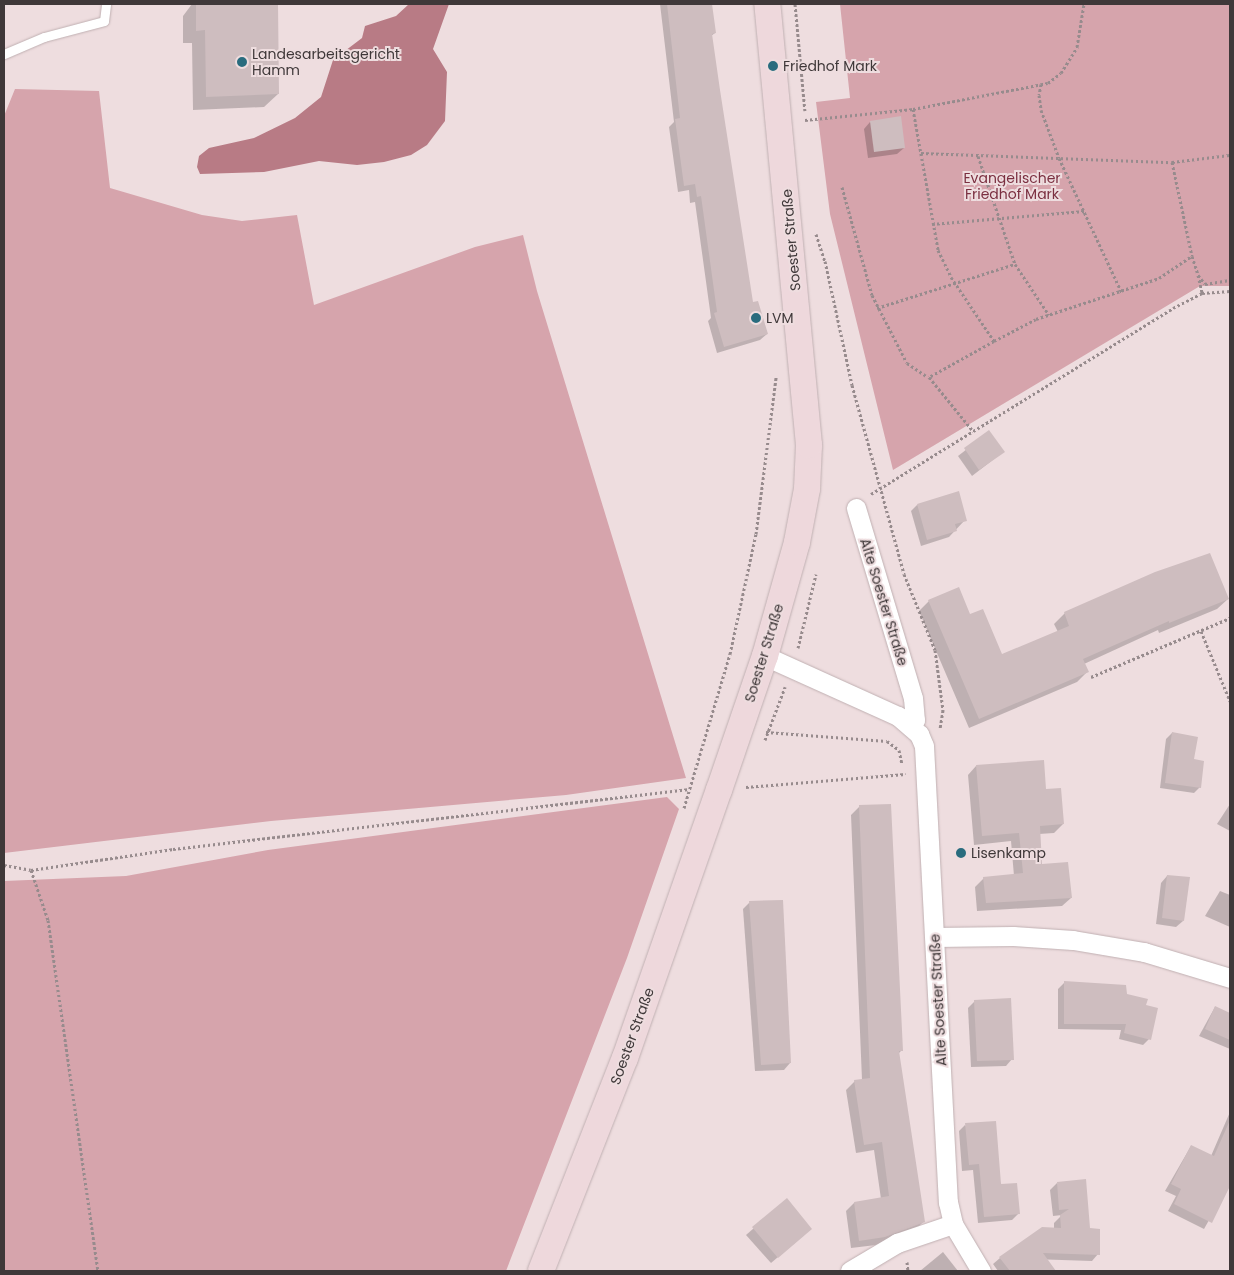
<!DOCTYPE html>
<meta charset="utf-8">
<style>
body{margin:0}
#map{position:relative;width:1234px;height:1275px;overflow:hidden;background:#eedddf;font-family:Poppins,sans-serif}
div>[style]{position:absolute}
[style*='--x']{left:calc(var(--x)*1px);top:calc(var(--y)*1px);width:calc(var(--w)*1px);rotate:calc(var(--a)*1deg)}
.green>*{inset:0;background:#d6a4ac}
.water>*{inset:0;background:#b87b85}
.shadow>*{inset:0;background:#0003}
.building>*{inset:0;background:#cebdbf}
.path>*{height:3px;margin-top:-1.5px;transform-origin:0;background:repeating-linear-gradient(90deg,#978b8d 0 2.5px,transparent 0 5px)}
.roads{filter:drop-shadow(0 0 1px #c0b0b2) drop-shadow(0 0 1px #c0b0b2)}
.lane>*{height:9px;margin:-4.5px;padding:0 4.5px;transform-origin:4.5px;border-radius:4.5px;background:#fff}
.street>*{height:19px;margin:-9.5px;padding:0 9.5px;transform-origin:9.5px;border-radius:9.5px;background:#fff}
.secondary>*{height:26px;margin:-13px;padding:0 13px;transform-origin:13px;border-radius:13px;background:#eed8dc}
.dots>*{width:14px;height:14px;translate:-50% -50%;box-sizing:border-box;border:2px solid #eedddf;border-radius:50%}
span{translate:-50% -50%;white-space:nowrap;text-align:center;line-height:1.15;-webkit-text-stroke:4px #eedddf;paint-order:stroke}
.poi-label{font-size:14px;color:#3f3839}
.left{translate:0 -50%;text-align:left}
.park-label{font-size:14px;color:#7b2f40}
.street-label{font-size:14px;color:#3f3839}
.frame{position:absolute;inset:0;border:5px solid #3f3839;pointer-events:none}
</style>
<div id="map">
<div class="green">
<i style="clip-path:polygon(840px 4px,1230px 4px,1230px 286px,1200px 286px,893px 470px,830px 214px,816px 102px,850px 98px)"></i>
<i style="clip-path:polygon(15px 89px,99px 91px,110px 188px,202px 215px,242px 221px,297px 215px,314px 305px,475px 247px,523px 235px,537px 291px,686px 778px,566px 795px,271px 821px,4px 853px,4px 116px)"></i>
<i style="clip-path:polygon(667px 797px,679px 809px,627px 958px,506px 1271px,4px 1271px,4px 881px,126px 876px,268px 850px)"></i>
</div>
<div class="water">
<i style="clip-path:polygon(409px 4px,449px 4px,433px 49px,447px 72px,445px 121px,427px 145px,411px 155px,384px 162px,357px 165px,319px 161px,264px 172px,200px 174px,197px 167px,199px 156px,209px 148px,254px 138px,295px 118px,321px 97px,333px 60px,362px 38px,365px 26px,396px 16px)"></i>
</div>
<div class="shadow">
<i style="clip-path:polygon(192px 4px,277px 4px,278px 94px,264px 107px,193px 110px,192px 43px,183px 43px,183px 16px)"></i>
<i style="clip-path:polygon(660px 4px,711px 4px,715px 33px,711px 36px,752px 304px,767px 334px,760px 340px,717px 353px,708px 321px,711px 318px,695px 202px,690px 203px,689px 190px,678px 192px,669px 127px,674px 122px)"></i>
<i style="clip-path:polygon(870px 122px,904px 148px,897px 154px,868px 158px,864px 129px)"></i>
<i style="clip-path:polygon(989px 432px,1003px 452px,972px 476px,958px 456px)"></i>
<i style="clip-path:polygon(917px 505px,965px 520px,949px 537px,921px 546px,911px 511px)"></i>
<i style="clip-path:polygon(1228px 599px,1217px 609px,1159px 633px,1158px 630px,1084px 664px,1087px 672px,1077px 682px,969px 728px,919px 611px,929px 601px,969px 616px,1001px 656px,1058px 632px,1054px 624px,1065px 613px)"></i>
<i style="clip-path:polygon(1172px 733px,1192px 760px,1200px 787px,1194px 793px,1160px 788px,1166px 739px)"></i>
<i style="clip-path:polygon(976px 766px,1045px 791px,1063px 824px,1054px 833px,1039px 834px,1040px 865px,1071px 898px,1062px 906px,977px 911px,975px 887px,984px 878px,1014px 876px,1011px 841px,974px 845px,968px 775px)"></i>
<i style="clip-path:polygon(1230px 804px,1230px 831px,1217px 824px)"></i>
<i style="clip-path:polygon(860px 806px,902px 1050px,898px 1054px,924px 1221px,915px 1230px,876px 1245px,851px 1248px,846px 1211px,854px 1203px,881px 1199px,874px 1150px,856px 1153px,846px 1090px,855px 1081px,862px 1080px,851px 815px)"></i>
<i style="clip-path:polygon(1167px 876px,1183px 921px,1176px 927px,1156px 924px,1161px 883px)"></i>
<i style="clip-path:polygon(1220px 891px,1230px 895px,1230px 927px,1205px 916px)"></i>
<i style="clip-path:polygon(750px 902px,790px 1063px,784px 1070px,755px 1071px,743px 909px)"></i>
<i style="clip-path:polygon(1064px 983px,1125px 995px,1145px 1006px,1149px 1039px,1143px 1045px,1119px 1039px,1121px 1030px,1058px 1029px,1058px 989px)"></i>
<i style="clip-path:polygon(975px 1001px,1012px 1059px,1006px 1066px,971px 1067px,968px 1008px)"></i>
<i style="clip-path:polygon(1215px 1007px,1230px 1014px,1230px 1049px,1199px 1036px)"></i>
<i style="clip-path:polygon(1230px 1112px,1230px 1183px,1204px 1229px,1168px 1211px,1176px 1196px,1165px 1191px,1191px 1146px,1211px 1156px)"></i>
<i style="clip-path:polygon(965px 1125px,1019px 1213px,1012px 1220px,978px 1223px,973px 1170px,962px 1171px,959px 1131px)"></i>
<i style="clip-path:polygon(1057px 1183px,1089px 1230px,1098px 1254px,1092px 1261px,1031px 1259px,1055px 1271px,998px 1271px,993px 1264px,1000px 1258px,1042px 1229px,1054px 1229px,1054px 1223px,1062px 1215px,1053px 1216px,1050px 1190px)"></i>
<i style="clip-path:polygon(786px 1200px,804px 1235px,771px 1263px,746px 1235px)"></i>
<i style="clip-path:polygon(943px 1252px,958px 1271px,920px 1271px)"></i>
</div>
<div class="building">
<i style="clip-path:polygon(196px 4px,278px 4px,279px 94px,206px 97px,205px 30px,196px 31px)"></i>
<i style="clip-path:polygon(667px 4px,712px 4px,716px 33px,712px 34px,720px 90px,753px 302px,758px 301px,768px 334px,724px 347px,714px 313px,717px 312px,701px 196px,697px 197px,695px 184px,684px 186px,675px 119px,680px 118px)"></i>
<i style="clip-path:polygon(901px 116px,905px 148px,874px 152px,870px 121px)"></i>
<i style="clip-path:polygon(989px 430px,1005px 452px,979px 470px,964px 448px)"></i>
<i style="clip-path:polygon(959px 491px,967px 521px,955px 524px,957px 531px,927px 540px,917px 504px)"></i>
<i style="clip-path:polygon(1210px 553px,1229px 599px,1169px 623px,1169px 621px,1083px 659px,1089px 672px,979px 719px,928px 600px,959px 587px,970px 614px,983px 609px,1002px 654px,1069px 626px,1064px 612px,1155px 572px)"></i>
<i style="clip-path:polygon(1172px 732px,1198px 737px,1194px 759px,1204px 761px,1201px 788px,1165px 783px)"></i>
<i style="clip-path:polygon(1044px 760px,1046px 789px,1061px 788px,1064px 824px,1040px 826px,1042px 864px,1068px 862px,1072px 898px,986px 903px,983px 877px,1023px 873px,1019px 833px,982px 836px,976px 765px)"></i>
<i style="clip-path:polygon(891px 804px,903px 1051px,899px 1051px,925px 1222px,885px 1237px,859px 1241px,854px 1202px,889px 1196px,882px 1142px,864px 1145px,854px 1080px,870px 1078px,859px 805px)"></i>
<i style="clip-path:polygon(1167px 875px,1190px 877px,1184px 921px,1162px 918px)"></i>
<i style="clip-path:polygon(783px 900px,791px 1063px,761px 1065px,749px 901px)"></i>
<i style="clip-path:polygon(1064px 981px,1126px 985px,1127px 994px,1148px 999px,1146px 1005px,1158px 1008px,1151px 1040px,1124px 1033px,1126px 1024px,1064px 1024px)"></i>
<i style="clip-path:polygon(1011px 998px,1014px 1060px,977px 1061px,974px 1000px)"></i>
<i style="clip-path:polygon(1215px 1006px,1230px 1013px,1230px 1040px,1205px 1029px)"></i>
<i style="clip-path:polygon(1230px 1120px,1230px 1186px,1212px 1223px,1174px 1204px,1181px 1189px,1171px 1184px,1191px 1145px,1214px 1156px)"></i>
<i style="clip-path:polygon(996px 1121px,1001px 1184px,1017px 1183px,1020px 1214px,984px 1217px,979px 1164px,969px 1165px,965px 1123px)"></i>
<i style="clip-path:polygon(1086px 1179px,1090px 1228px,1100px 1229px,1100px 1255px,1043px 1253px,1056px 1271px,1010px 1271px,999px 1257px,1042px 1227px,1061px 1228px,1060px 1215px,1069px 1209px,1059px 1210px,1057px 1182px)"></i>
<i style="clip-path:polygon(787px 1198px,812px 1229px,778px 1258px,752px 1227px)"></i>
</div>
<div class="path">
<i style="--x:795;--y:4;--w:107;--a:84.7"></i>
<i style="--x:1041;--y:84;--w:11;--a:100"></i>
<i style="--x:1039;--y:95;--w:15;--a:82"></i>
<i style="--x:1041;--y:110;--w:51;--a:69.4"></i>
<i style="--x:1059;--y:158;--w:149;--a:65"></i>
<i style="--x:913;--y:109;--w:143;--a:79.9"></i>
<i style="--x:938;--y:250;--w:30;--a:64"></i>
<i style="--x:951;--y:277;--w:77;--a:56.1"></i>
<i style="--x:994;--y:341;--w:74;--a:151"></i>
<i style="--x:929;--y:377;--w:70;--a:50.8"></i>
<i style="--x:805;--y:120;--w:109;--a:-5.8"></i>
<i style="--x:913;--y:109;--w:137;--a:-10.9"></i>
<i style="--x:1048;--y:83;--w:16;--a:-38"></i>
<i style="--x:1061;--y:73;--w:31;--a:-58"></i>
<i style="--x:1077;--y:47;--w:44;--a:-80.8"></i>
<i style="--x:921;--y:153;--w:251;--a:2.1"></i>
<i style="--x:1172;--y:162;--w:58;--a:-6.9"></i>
<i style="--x:978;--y:156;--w:114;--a:71.1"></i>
<i style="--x:1015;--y:264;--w:61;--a:56.3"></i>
<i style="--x:1172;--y:162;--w:96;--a:78"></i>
<i style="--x:842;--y:187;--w:112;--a:74.5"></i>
<i style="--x:872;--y:295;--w:76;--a:62.8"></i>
<i style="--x:907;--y:363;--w:25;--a:34"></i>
<i style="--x:932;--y:224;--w:153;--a:-4.9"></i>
<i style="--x:816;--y:234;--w:28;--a:72"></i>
<i style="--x:825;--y:261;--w:127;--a:77.7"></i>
<i style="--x:852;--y:385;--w:196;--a:74.6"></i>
<i style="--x:904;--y:574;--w:82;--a:67.8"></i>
<i style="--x:935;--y:650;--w:61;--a:82.4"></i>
<i style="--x:943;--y:710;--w:19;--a:99"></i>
<i style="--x:1198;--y:275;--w:18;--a:77"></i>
<i style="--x:877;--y:308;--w:145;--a:-17.7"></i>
<i style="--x:994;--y:341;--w:47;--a:-27.6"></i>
<i style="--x:1036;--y:319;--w:130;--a:-18.4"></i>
<i style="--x:1159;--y:278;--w:40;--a:-34"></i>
<i style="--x:1192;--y:256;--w:20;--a:72"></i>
<i style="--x:1198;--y:275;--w:11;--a:52"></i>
<i style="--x:1205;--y:284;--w:25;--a:-9"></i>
<i style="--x:871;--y:494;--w:355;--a:-31.6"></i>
<i style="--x:1173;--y:308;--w:33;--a:-27"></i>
<i style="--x:1202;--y:293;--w:28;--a:-4"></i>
<i style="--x:1201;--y:631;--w:76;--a:67.5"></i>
<i style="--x:798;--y:648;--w:76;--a:-76.3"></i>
<i style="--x:1091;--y:677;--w:151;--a:-23"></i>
<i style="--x:766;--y:732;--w:121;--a:4.3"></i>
<i style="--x:887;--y:741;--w:15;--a:37"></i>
<i style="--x:899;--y:750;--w:14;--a:78"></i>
<i style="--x:765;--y:740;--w:57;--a:-69.3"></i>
<i style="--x:746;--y:787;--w:160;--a:-4.7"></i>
<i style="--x:684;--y:808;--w:161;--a:-73.4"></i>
<i style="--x:730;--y:654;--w:123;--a:-77.8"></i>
<i style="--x:756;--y:534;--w:158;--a:-82.7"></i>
<i style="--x:4;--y:865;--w:27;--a:10"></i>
<i style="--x:31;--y:870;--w:144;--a:-8.4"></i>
<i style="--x:173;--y:849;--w:520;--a:-6.62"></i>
<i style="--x:31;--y:870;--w:53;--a:71.2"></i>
<i style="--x:48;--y:920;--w:355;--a:81.9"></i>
<i style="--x:907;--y:1262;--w:9;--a:84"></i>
</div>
<div class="roads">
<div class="lane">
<i style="--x:4;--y:54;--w:43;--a:-23"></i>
<i style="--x:44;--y:37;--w:62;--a:-14.9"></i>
<i style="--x:104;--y:21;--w:17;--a:-83"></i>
</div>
<div class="street">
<i style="--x:856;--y:508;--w:198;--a:73.3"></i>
<i style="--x:913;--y:698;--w:22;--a:85"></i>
<i style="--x:915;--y:720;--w:6;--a:129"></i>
<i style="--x:765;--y:656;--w:146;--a:24.3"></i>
<i style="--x:898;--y:716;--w:28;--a:41"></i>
<i style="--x:919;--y:734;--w:13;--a:67"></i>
<i style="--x:924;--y:746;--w:457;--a:87"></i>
<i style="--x:948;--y:1202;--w:23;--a:77"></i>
<i style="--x:953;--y:1224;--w:55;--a:59.2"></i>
<i style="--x:935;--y:937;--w:78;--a:-0.7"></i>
<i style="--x:1013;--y:936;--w:60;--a:3.8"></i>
<i style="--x:1073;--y:940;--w:72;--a:9.6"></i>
<i style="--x:1144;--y:952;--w:90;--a:16.8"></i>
<i style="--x:850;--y:1271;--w:55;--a:-30.8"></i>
<i style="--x:897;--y:1243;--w:59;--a:-18.7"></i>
</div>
<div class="secondary">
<i style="--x:541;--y:1271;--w:229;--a:-68.5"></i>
<i style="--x:625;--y:1058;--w:284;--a:-70.7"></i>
<i style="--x:719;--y:790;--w:142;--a:-71.1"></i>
<i style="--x:765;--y:656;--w:118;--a:-74.3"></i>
<i style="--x:797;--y:542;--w:54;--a:-79.3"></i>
<i style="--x:807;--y:489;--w:44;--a:-87.4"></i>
<i style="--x:809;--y:445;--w:443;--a:-95.4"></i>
</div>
</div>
<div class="dots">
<i style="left:242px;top:62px;background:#296c7e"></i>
<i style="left:773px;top:66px;background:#296c7e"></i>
<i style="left:756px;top:318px;background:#296c7e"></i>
<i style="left:961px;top:853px;background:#296c7e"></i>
</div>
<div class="poi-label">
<span class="left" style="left:252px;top:62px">Landesarbeitsgericht<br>Hamm</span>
<span class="left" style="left:783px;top:66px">Friedhof Mark</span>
<span class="left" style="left:766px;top:318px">LVM</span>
<span class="left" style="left:971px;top:853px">Lisenkamp</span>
</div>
<div class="park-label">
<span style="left:1012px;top:186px">Evangelischer<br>Friedhof Mark</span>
</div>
<div class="street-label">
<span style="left:791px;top:240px;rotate:-95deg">Soester Straße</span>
<span style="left:884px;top:602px;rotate:73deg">Alte Soester Straße</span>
<span style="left:764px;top:653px;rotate:-73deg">Soester Straße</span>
<span style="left:938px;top:1000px;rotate:-93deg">Alte Soester Straße</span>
<span style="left:632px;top:1036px;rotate:-70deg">Soester Straße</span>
</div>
<div class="frame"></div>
</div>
